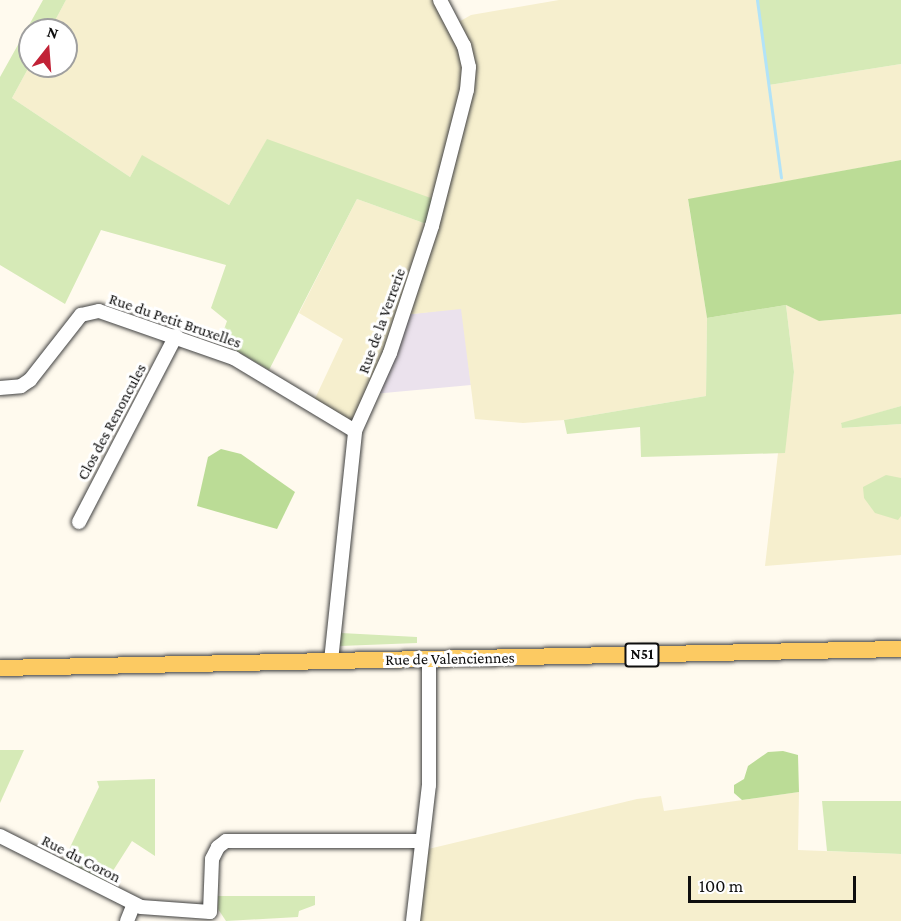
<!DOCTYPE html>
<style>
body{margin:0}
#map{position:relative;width:901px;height:921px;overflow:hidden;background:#fffaee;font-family:"Crimson Pro",serif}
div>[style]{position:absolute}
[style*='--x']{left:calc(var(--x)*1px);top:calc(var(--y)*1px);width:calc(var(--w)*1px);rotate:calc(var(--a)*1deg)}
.industrial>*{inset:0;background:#ebe2ed}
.farmland>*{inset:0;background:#f6efce}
.green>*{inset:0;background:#d6eab7}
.forest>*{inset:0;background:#bbdc96}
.stream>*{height:3px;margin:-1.5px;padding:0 1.5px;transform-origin:1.5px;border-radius:1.5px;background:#b2e3f8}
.roads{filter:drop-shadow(0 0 2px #414141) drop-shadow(0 0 2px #414141)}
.minor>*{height:14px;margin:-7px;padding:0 7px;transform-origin:7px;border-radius:7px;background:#fff}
.major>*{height:16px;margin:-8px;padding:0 8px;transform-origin:8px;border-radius:8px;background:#fcca62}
span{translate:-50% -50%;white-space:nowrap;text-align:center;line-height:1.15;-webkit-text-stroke:6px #fff;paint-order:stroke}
.shield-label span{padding:2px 4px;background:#fff;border:2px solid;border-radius:4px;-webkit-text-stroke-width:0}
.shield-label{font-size:15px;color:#0e0e0e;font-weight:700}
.street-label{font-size:16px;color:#0e0e0e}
.north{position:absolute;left:18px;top:18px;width:60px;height:60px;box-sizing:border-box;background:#fff;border:2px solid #9f9f9f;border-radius:50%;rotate:17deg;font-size:16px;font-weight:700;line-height:24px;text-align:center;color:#0e0e0e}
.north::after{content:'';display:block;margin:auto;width:21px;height:27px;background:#c12236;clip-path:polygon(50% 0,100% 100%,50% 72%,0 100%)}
.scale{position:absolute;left:688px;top:876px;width:168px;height:27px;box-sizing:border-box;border:3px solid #0e0e0e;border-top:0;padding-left:8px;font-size:18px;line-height:21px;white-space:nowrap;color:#0e0e0e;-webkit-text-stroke:4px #fff;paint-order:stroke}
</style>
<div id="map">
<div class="industrial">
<i style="clip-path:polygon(462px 308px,471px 385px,373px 394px,403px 315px)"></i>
</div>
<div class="farmland">
<i style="clip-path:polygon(66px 0,440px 0,455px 24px,471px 15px,559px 0,757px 0,769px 85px,901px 64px,901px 160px,688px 200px,707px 318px,706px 396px,564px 420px,523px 423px,475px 419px,461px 309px,403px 315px,355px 431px,312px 405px,343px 339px,299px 313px,357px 199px,432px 226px,267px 140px,229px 205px,142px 156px,130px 177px,12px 98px,30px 65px,66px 66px,66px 30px,50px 30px)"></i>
<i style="clip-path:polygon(786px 305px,820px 321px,901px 314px,901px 406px,841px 424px,843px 428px,901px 424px,901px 555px,765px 566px,778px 453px,784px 453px,794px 372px)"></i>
<i style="clip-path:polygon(799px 792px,798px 850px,901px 854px,901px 921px,413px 921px,420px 851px,637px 799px,661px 796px,664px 811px)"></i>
</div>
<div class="green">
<i style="clip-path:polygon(43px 0,66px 0,50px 30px,30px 30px,30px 65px,12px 98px,130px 177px,142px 155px,229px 205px,267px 139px,439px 201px,432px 226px,357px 199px,269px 370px,220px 341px,227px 321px,211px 308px,226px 265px,101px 230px,65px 304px,0 265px,0 77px)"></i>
<i style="clip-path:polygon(757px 0,901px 0,901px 64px,769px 85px)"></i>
<i style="clip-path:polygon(786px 305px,794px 372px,785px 453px,641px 457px,640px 427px,567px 434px,564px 420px,706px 396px,707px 318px)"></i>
<i style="clip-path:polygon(901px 406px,901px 424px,842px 428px,841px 423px)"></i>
<i style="clip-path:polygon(886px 475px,901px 478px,901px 516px,898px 520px,875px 513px,864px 498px,863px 487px)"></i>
<i style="clip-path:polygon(341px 633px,417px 637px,417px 643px,340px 646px)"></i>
<i style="clip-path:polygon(0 750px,24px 750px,0 803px)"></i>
<i style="clip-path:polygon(155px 779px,155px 856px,132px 841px,102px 888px,61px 866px,99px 787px,97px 781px)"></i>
<i style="clip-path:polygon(822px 801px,901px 801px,901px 854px,827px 851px)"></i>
<i style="clip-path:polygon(218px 896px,315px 896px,315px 905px,299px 911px,298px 917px,226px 921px,218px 909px)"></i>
</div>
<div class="forest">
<i style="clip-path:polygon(901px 160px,901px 314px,819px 321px,786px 305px,707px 318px,688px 199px)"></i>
<i style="clip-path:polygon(221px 449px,241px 454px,295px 492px,277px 529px,197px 506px,208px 457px)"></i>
<i style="clip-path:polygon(783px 751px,798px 755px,799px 792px,742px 800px,734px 793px,734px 785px,744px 779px,748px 766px,768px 752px)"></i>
</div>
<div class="stream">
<i style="--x:757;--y:0;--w:179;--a:82.3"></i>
</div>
<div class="roads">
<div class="minor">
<i style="--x:0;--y:388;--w:21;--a:-5"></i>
<i style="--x:21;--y:386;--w:11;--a:-34"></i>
<i style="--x:30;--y:380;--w:83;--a:-51.9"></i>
<i style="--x:81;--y:315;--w:18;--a:-13"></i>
<i style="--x:99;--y:311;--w:143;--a:19.2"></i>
<i style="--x:234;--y:358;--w:141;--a:31.1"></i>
<i style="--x:79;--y:522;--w:210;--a:-62.5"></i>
<i style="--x:331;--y:661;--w:231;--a:-84"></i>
<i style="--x:355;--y:431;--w:85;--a:-65.8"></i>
<i style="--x:390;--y:353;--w:134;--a:-71.7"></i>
<i style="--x:432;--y:226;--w:140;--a:-75.6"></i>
<i style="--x:467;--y:90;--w:23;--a:-85"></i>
<i style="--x:469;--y:67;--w:22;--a:-103"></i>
<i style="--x:464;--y:46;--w:52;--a:-117.6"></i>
<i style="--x:0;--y:836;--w:158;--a:26.7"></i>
<i style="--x:141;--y:907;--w:69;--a:4.1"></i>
<i style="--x:210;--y:912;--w:53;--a:-87.8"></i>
<i style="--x:212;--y:859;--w:13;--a:-63"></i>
<i style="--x:218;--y:847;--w:10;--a:-37"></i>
<i style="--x:226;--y:841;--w:195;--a:0"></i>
<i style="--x:127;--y:921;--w:18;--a:-68"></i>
<i style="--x:413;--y:921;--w:137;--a:-83.3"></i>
<i style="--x:429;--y:785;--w:126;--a:-90"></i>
</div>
<div class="major">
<i style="--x:0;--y:668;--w:901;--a:-1.21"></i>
</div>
</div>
<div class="shield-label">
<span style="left:642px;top:655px">N51</span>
</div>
<div class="street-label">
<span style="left:175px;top:321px;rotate:19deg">Rue du Petit Bruxelles</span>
<span style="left:382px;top:321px;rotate:-70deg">Rue de la Verrerie</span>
<span style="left:112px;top:422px;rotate:-62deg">Clos des Renoncules</span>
<span style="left:450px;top:659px;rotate:-1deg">Rue de Valenciennes</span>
<span style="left:81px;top:859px;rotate:27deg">Rue du Coron</span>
</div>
<div class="north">N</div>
<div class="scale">100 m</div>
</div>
